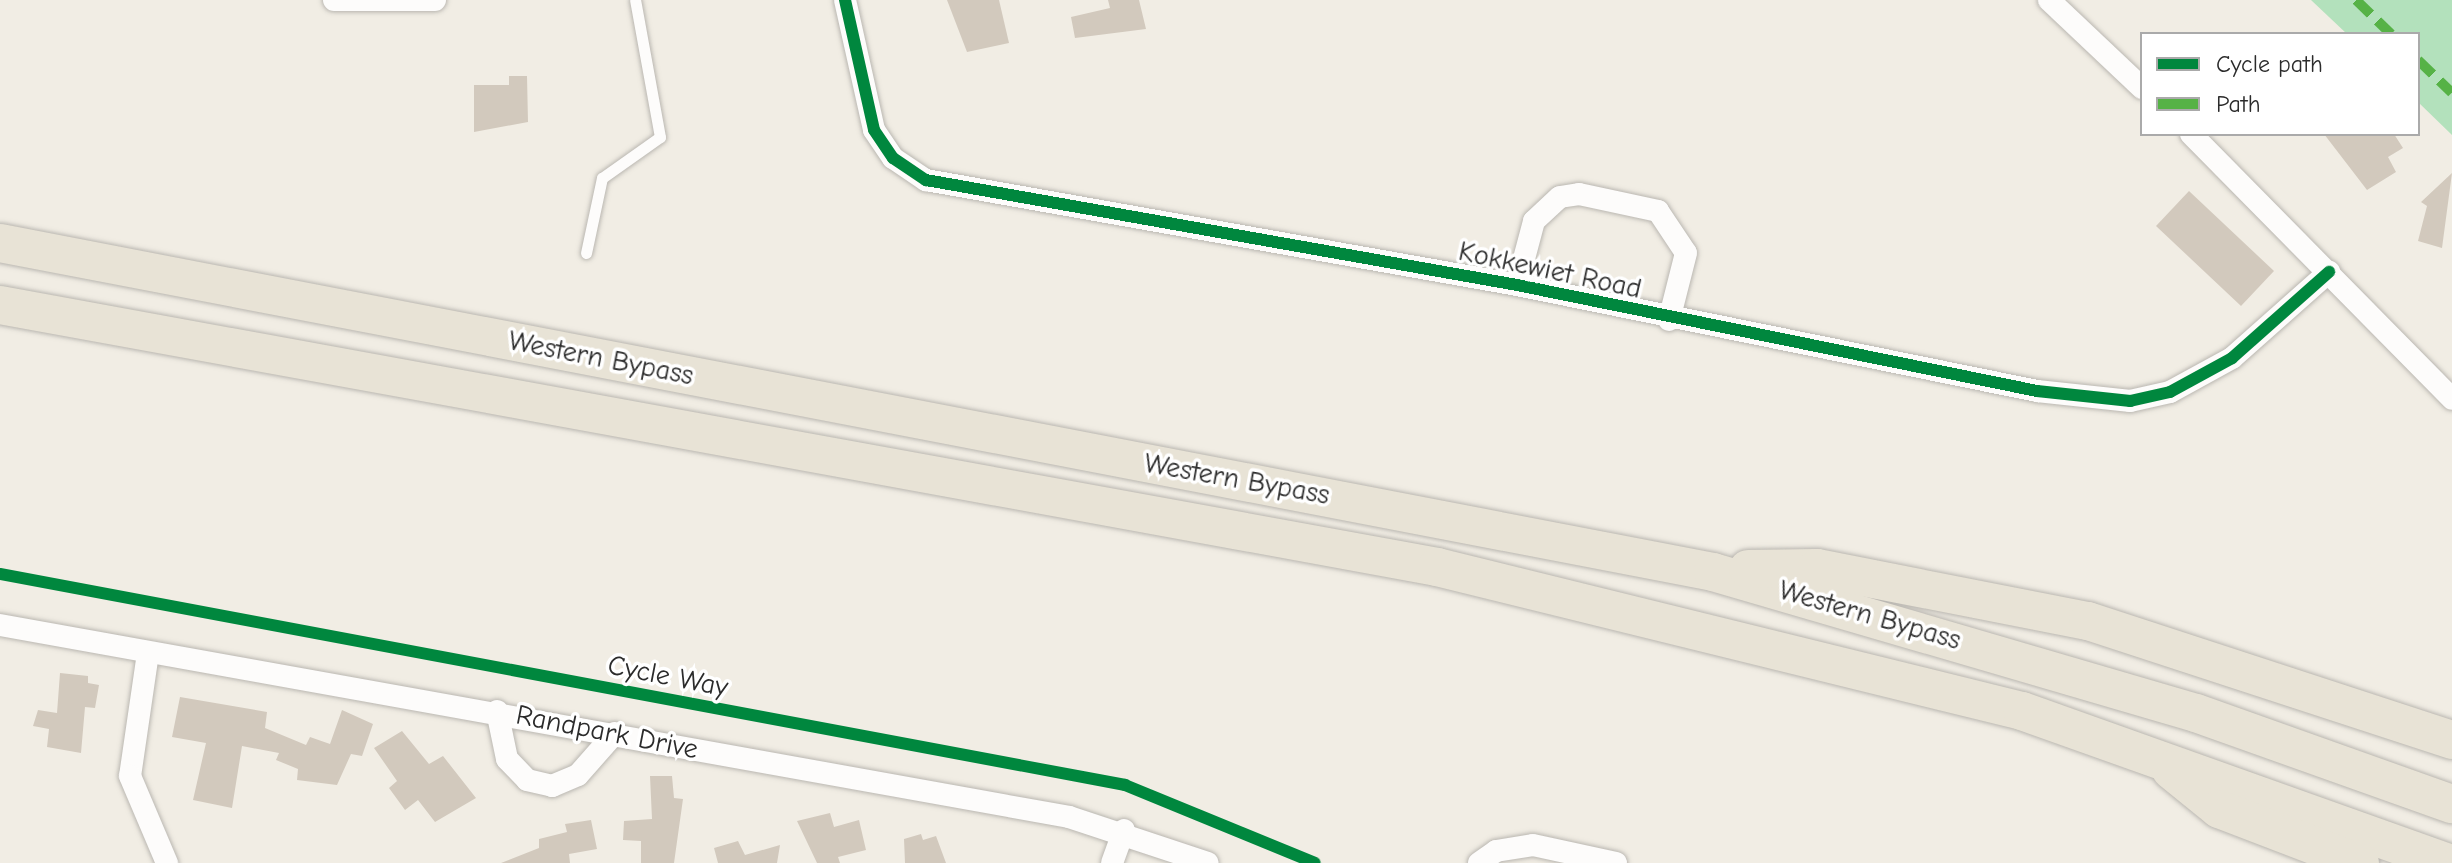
<!DOCTYPE html>
<style>
body{margin:0}
#map{position:relative;width:2452px;height:863px;overflow:hidden;background:#f1ede4;font-family:"Comic Neue",sans-serif}
div>[style]{position:absolute}
[style*='--x']{left:calc(var(--x)*1px);top:calc(var(--y)*1px);width:calc(var(--w)*1px);rotate:calc(var(--a)*1deg)}
.green>*{inset:0;background:#b3e1bc}
.building>*{inset:0;background:#d2c9bd}
.roads{filter:drop-shadow(0 0 2px #bab7b1) drop-shadow(0 0 2px #bab7b1)}
.service>*{height:11px;margin:-5.5px;padding:0 5.5px;transform-origin:5.5px;border-radius:5.5px;background:#fdfcfb}
.minor>*{height:22px;margin:-11px;padding:0 11px;transform-origin:11px;border-radius:11px;background:#fdfcfb}
.motorway>*{height:38px;margin:-19px;padding:0 19px;transform-origin:19px;border-radius:19px;background:#e8e3d6}
.quiet>*{height:10px;margin-top:-5px;transform-origin:0;background:repeating-linear-gradient(90deg,#56b246 0 20px,transparent 0 30px)}
.cycleway>*{height:12px;margin:-6px;padding:0 6px;transform-origin:6px;border-radius:6px;background:#00873e}
span{translate:-50% -50%;white-space:nowrap;text-align:center;line-height:1.15;-webkit-text-stroke:7px #fff;paint-order:stroke}
.street-label{font-size:28px;color:#2b2b2b}
.legend{position:absolute;left:2140px;top:32px;width:280px;height:104px;box-sizing:border-box;background:#fff;border:2px solid #aaa;margin:0;padding:10px 14px;list-style:none;font-size:24px;color:#2b2b2b}
.legend li{display:flex;align-items:center;gap:16px;height:40px}
.legend b{width:40px;border:2px solid #aaa}
</style>
<div id="map">
<div class="green">
<i style="clip-path:polygon(2311px 0,2452px 0,2452px 135px,2418px 102px,2418px 34px,2347px 34px)"></i>
</div>
<div class="building">
<i style="clip-path:polygon(947px 0,999px 0,1009px 43px,967px 52px)"></i>
<i style="clip-path:polygon(1108px 0,1139px 0,1146px 29px,1075px 38px,1071px 17px,1110px 8px)"></i>
<i style="clip-path:polygon(509px 76px,527px 76px,528px 122px,474px 132px,474px 85px,509px 85px)"></i>
<i style="clip-path:polygon(2324px 134px,2394px 134px,2403px 148px,2388px 157px,2396px 172px,2367px 190px)"></i>
<i style="clip-path:polygon(2452px 173px,2442px 248px,2418px 241px,2427px 206px,2421px 202px)"></i>
<i style="clip-path:polygon(2189px 191px,2274px 271px,2241px 306px,2156px 226px)"></i>
<i style="clip-path:polygon(60px 673px,88px 676px,88px 683px,99px 685px,95px 708px,85px 707px,81px 753px,47px 747px,49px 729px,33px 726px,38px 710px,57px 713px)"></i>
<i style="clip-path:polygon(180px 697px,267px 712px,265px 728px,306px 745px,310px 737px,330px 744px,342px 710px,373px 724px,362px 756px,351px 754px,337px 785px,297px 780px,298px 769px,276px 760px,279px 753px,242px 746px,232px 808px,193px 800px,206px 743px,172px 737px)"></i>
<i style="clip-path:polygon(402px 731px,429px 764px,443px 756px,476px 798px,435px 822px,418px 800px,405px 810px,389px 788px,397px 781px,374px 748px)"></i>
<i style="clip-path:polygon(650px 776px,672px 776px,674px 798px,683px 799px,674px 863px,641px 863px,641px 841px,623px 840px,624px 821px,652px 819px)"></i>
<i style="clip-path:polygon(830px 813px,834px 827px,859px 820px,866px 850px,838px 857px,840px 863px,817px 863px,797px 821px)"></i>
<i style="clip-path:polygon(591px 820px,597px 849px,569px 854px,570px 863px,501px 863px,539px 848px,539px 839px,567px 832px,565px 824px)"></i>
<i style="clip-path:polygon(921px 834px,923px 840px,936px 836px,946px 863px,905px 863px,904px 839px)"></i>
<i style="clip-path:polygon(738px 841px,745px 855px,780px 845px,777px 863px,718px 863px,714px 848px)"></i>
</div>
<div class="roads">
<div class="service">
<i style="--x:586;--y:253;--w:77;--a:-78"></i>
<i style="--x:602;--y:178;--w:71;--a:-35.3"></i>
<i style="--x:660;--y:137;--w:139;--a:-100.3"></i>
</div>
<div class="minor">
<i style="--x:334;--y:0;--w:101;--a:0"></i>
<i style="--x:845;--y:0;--w:133;--a:77.4"></i>
<i style="--x:874;--y:130;--w:34;--a:56"></i>
<i style="--x:893;--y:158;--w:40;--a:34"></i>
<i style="--x:926;--y:180;--w:600;--a:10.07"></i>
<i style="--x:1517;--y:285;--w:531;--a:11.52"></i>
<i style="--x:2037;--y:391;--w:94;--a:6.1"></i>
<i style="--x:2130;--y:401;--w:41;--a:-12.7"></i>
<i style="--x:2170;--y:392;--w:71;--a:-28.7"></i>
<i style="--x:2232;--y:358;--w:130;--a:-41.6"></i>
<i style="--x:2049;--y:0;--w:128;--a:43.4"></i>
<i style="--x:2191;--y:134;--w:372;--a:45.4"></i>
<i style="--x:1517;--y:285;--w:66;--a:-75.1"></i>
<i style="--x:1534;--y:221;--w:35;--a:-43"></i>
<i style="--x:1560;--y:197;--w:19;--a:-9"></i>
<i style="--x:1579;--y:194;--w:81;--a:12.1"></i>
<i style="--x:1658;--y:211;--w:50;--a:56.3"></i>
<i style="--x:1686;--y:253;--w:69;--a:104.2"></i>
<i style="--x:0;--y:625;--w:1086;--a:10.18"></i>
<i style="--x:1069;--y:817;--w:146;--a:18.3"></i>
<i style="--x:148;--y:653;--w:124;--a:98.3"></i>
<i style="--x:130;--y:776;--w:95;--a:67"></i>
<i style="--x:497;--y:711;--w:49;--a:78.2"></i>
<i style="--x:507;--y:759;--w:29;--a:46"></i>
<i style="--x:527;--y:780;--w:26;--a:13"></i>
<i style="--x:552;--y:786;--w:28;--a:-23"></i>
<i style="--x:578;--y:775;--w:56;--a:-48.6"></i>
<i style="--x:1112;--y:863;--w:35;--a:-70"></i>
<i style="--x:1479;--y:863;--w:21;--a:-35"></i>
<i style="--x:1496;--y:851;--w:37;--a:-9"></i>
<i style="--x:1533;--y:845;--w:85;--a:12.2"></i>
</div>
<div class="motorway">
<i style="--x:0;--y:243;--w:1744;--a:10.87"></i>
<i style="--x:1713;--y:572;--w:503;--a:16.27"></i>
<i style="--x:2196;--y:713;--w:272;--a:19.6"></i>
<i style="--x:0;--y:305;--w:1461;--a:10.33"></i>
<i style="--x:1437;--y:567;--w:602;--a:13.83"></i>
<i style="--x:2022;--y:711;--w:454;--a:19.6"></i>
<i style="--x:1748;--y:569;--w:69;--a:-0.8"></i>
<i style="--x:1817;--y:568;--w:276;--a:11.1"></i>
<i style="--x:2088;--y:621;--w:383;--a:18.1"></i>
<i style="--x:2171;--y:770;--w:62;--a:39.1"></i>
<i style="--x:2219;--y:809;--w:151;--a:21"></i>
</div>
</div>
<div class="quiet">
<i style="--x:2356;--y:0;--w:49;--a:44.2"></i>
<i style="--x:2418;--y:60;--w:47;--a:44.1"></i>
</div>
<div class="cycleway">
<i style="--x:845;--y:0;--w:133;--a:77.4"></i>
<i style="--x:874;--y:130;--w:34;--a:56"></i>
<i style="--x:893;--y:158;--w:40;--a:34"></i>
<i style="--x:926;--y:180;--w:600;--a:10.07"></i>
<i style="--x:1517;--y:285;--w:531;--a:11.52"></i>
<i style="--x:2037;--y:391;--w:94;--a:6.1"></i>
<i style="--x:2130;--y:401;--w:41;--a:-12.7"></i>
<i style="--x:2170;--y:392;--w:71;--a:-28.7"></i>
<i style="--x:2232;--y:358;--w:130;--a:-41.6"></i>
<i style="--x:0;--y:574;--w:1145;--a:10.62"></i>
<i style="--x:1125;--y:785;--w:205;--a:22.3"></i>
</div>
<div class="street-label">
<span style="left:1550px;top:270px;rotate:12deg">Kokkewiet Road</span>
<span style="left:601px;top:358px;rotate:11deg">Western Bypass</span>
<span style="left:1237px;top:479px;rotate:10deg">Western Bypass</span>
<span style="left:1870px;top:615px;rotate:16deg">Western Bypass</span>
<span style="left:668px;top:676px;rotate:11deg">Cycle Way</span>
<span style="left:607px;top:732px;rotate:11deg">Randpark Drive</span>
</div>
<ul class="legend">
<li><b style="height:10px;background:#00873e"></b>Cycle path</li>
<li><b style="height:10px;background:#56b246"></b>Path</li>
</ul>
</div>
